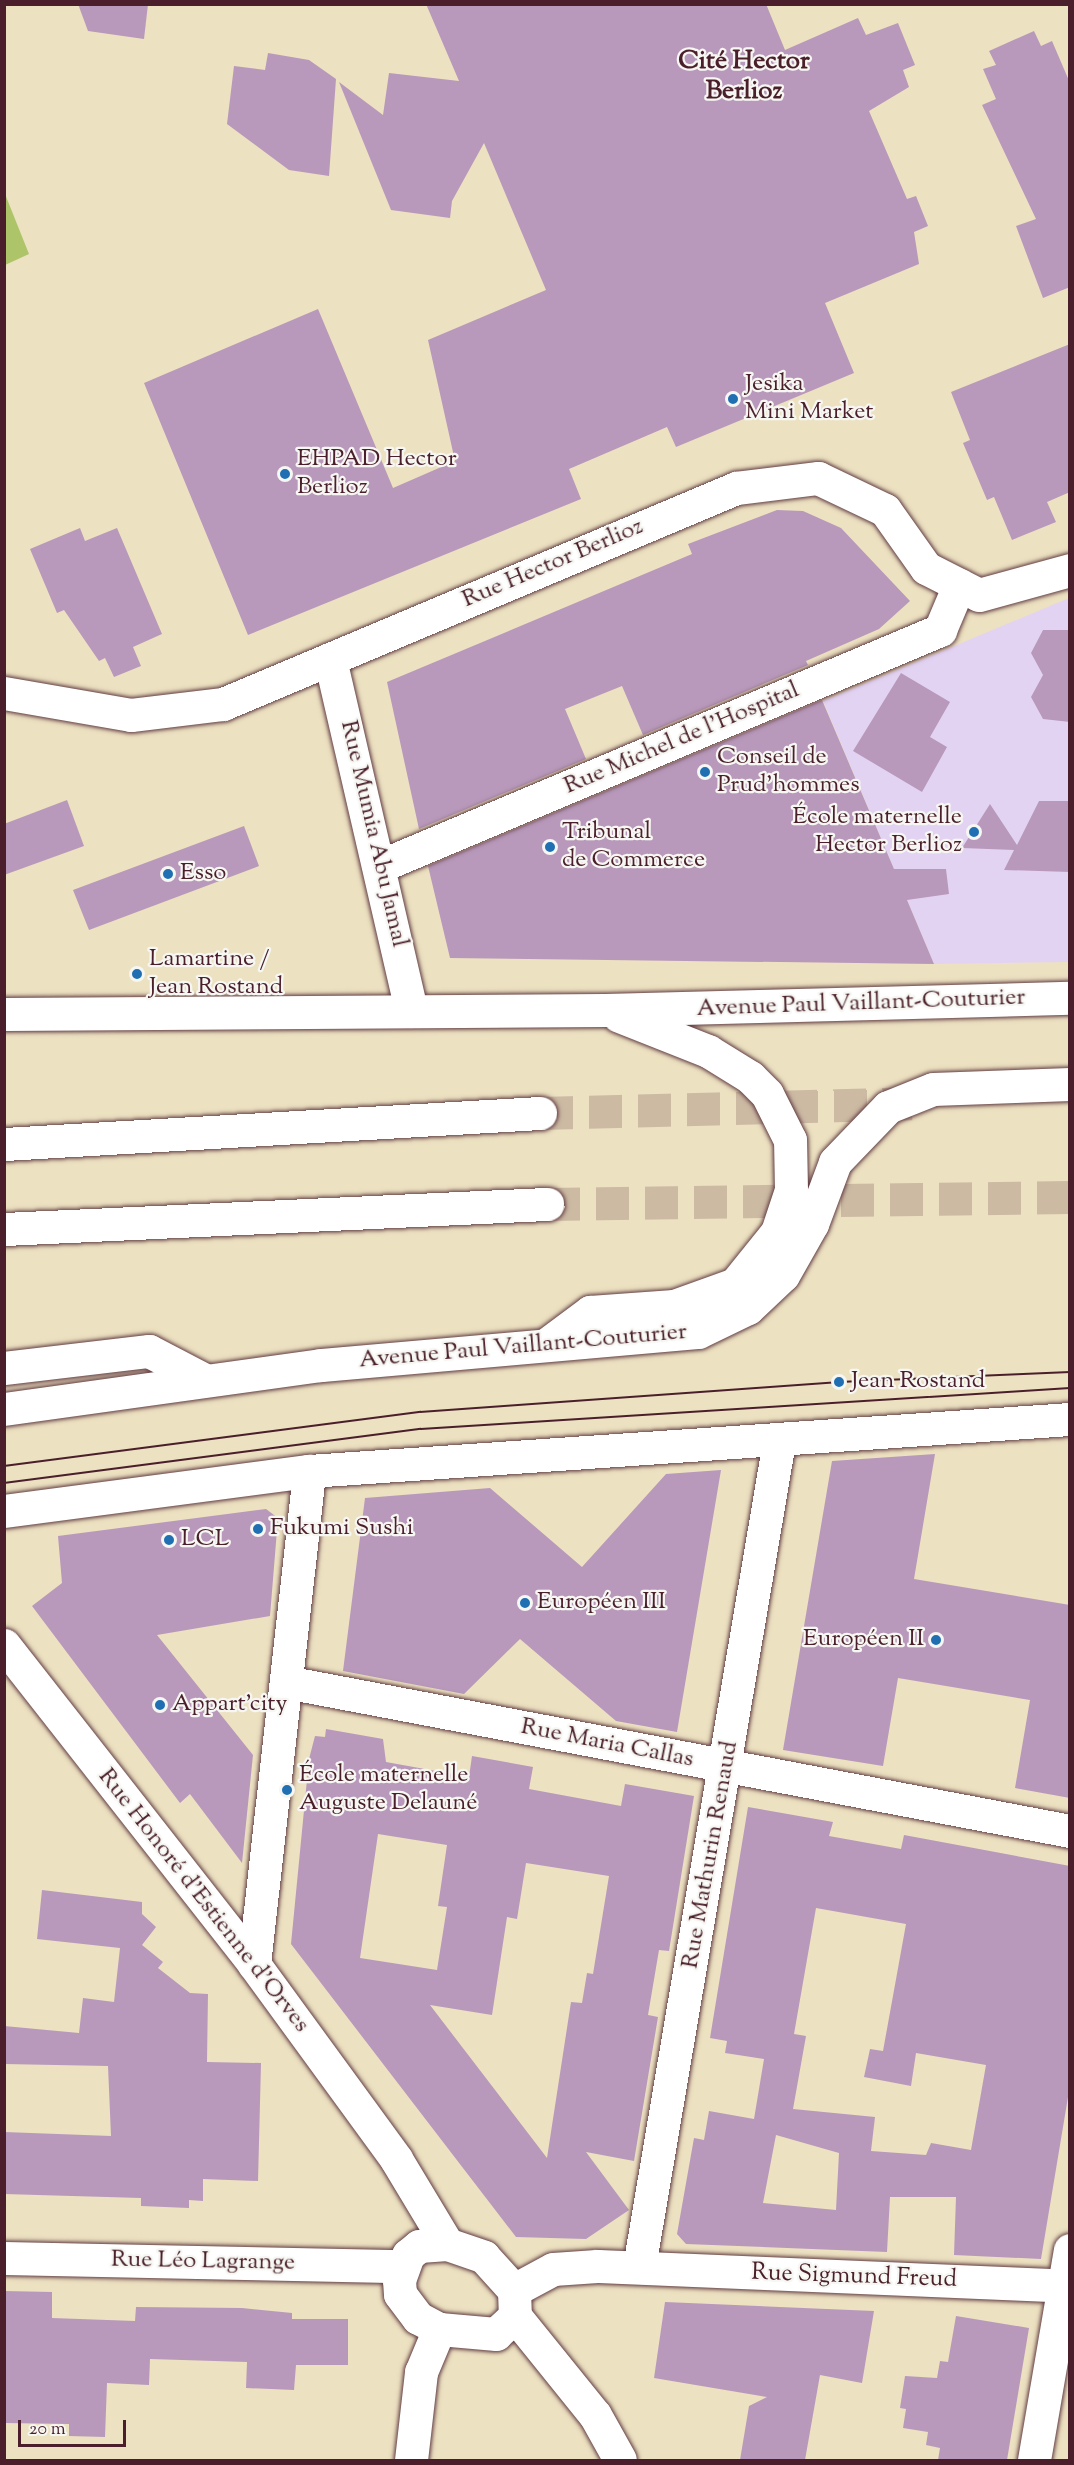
<!DOCTYPE html>
<meta charset="utf-8">
<style>
body{margin:0}
#map{position:relative;width:1074px;height:2465px;overflow:hidden;background:#ece1c1;font-family:"Sorts Mill Goudy",serif}
div>[style]{position:absolute}
[style*='--x']{left:calc(var(--x)*1px);top:calc(var(--y)*1px);width:calc(var(--w)*1px);rotate:calc(var(--a)*1deg)}
.built>*{inset:0;background:#e3d3f2}
.green>*{inset:0;background:#adc469}
.building>*{inset:0;background:#b899bb}
.highway-tunnel>*{height:33px;margin-top:-16.5px;transform-origin:0;background:repeating-linear-gradient(90deg,#ccbaa3 0 33px,transparent 0 49px)}
.roads{filter:drop-shadow(0 0 2px #623c42) drop-shadow(0 0 2px #623c42)}
.minor>*{height:33px;margin:-16.5px;padding:0 16.5px;transform-origin:16.5px;border-radius:16.5px;background:#fff}
.major>*{height:33px;margin:-16.5px;padding:0 16.5px;transform-origin:16.5px;border-radius:16.5px;background:#fff}
.highway>*{height:33px;margin:-16.5px;padding:0 16.5px;transform-origin:16.5px;border-radius:16.5px;background:#fff}
.tram>*{height:1.5px;margin:-0.75px;padding:0 0.75px;transform-origin:0.75px;border-radius:0.75px;background:#4a1f2b}
.dots>*{width:16px;height:16px;translate:-50% -50%;box-sizing:border-box;border:3px solid #f6f6f2;border-radius:50%}
span{translate:-50% -50%;white-space:nowrap;text-align:center;line-height:1.15;-webkit-text-stroke:4.5px #f6f6f2;paint-order:stroke}
.poi-label{font-size:24px;color:#4a1f2b}
.left{translate:0 -50%;text-align:left}
.right{translate:-100% -50%;text-align:right}
.street-label{font-size:24px;color:#4a1f2b}
.neighbourhood-label{font-size:26px;color:#4a1f2b;font-weight:700}
.frame{position:absolute;inset:0;border:6px solid #4a1f2b;pointer-events:none}
.scale{position:absolute;left:18px;top:2420px;width:108px;height:27px;box-sizing:border-box;border:3px solid #4a1f2b;border-top:0;padding-left:8px;font-size:18px;line-height:21px;white-space:nowrap;color:#4a1f2b;-webkit-text-stroke:4px #f6f6f2;paint-order:stroke}
</style>
<div id="map">
<div class="built">
<i style="clip-path:polygon(1069px 598px,1069px 962px,934px 964px,823px 701px)"></i>
</div>
<div class="green">
<i style="clip-path:polygon(5px 194px,29px 254px,5px 265px,4px 265px)"></i>
</div>
<div class="building">
<i style="clip-path:polygon(78px 4px,148px 4px,144px 39px,88px 31px)"></i>
<i style="clip-path:polygon(426px 4px,766px 4px,785px 50px,858px 18px,866px 35px,898px 23px,915px 65px,903px 70px,909px 87px,869px 111px,907px 199px,916px 196px,928px 226px,914px 232px,919px 264px,825px 303px,854px 373px,676px 447px,667px 427px,569px 469px,581px 499px,248px 635px,144px 383px,318px 309px,393px 488px,455px 461px,428px 340px,546px 290px,484px 143px,452px 201px,450px 218px,391px 210px,339px 82px,383px 115px,389px 73px,459px 81px)"></i>
<i style="clip-path:polygon(1034px 31px,1041px 46px,1052px 41px,1070px 83px,1070px 287px,1043px 298px,1016px 226px,1036px 219px,982px 105px,996px 99px,983px 69px,996px 65px,989px 51px)"></i>
<i style="clip-path:polygon(268px 53px,309px 60px,336px 79px,329px 176px,289px 170px,227px 124px,234px 66px,265px 70px)"></i>
<i style="clip-path:polygon(1070px 344px,1070px 492px,1047px 502px,1056px 522px,1012px 540px,994px 497px,987px 500px,963px 443px,970px 440px,951px 392px)"></i>
<i style="clip-path:polygon(777px 510px,803px 511px,841px 528px,910px 601px,879px 629px,806px 661px,808px 665px,643px 735px,622px 686px,565px 709px,586px 759px,419px 829px,387px 682px,692px 554px,688px 544px)"></i>
<i style="clip-path:polygon(80px 528px,85px 541px,117px 528px,162px 634px,133px 647px,141px 666px,114px 677px,105px 658px,99px 661px,64px 610px,57px 613px,30px 549px)"></i>
<i style="clip-path:polygon(1043px 630px,1070px 630px,1070px 722px,1043px 719px,1031px 697px,1043px 675px,1031px 653px)"></i>
<i style="clip-path:polygon(901px 673px,950px 702px,930px 737px,947px 747px,922px 792px,853px 751px)"></i>
<i style="clip-path:polygon(822px 700px,894px 869px,946px 869px,949px 894px,907px 900px,934px 964px,450px 958px,428px 866px)"></i>
<i style="clip-path:polygon(67px 800px,84px 846px,4px 875px,4px 824px)"></i>
<i style="clip-path:polygon(1039px 801px,1070px 801px,1070px 872px,1004px 870px,1014px 850px,962px 848px,990px 804px,1017px 845px)"></i>
<i style="clip-path:polygon(244px 826px,259px 866px,89px 930px,73px 890px)"></i>
<i style="clip-path:polygon(935px 1454px,914px 1579px,1070px 1605px,1070px 1798px,1015px 1788px,1030px 1700px,898px 1678px,883px 1766px,783px 1750px,832px 1461px)"></i>
<i style="clip-path:polygon(721px 1470px,677px 1732px,616px 1721px,520px 1639px,464px 1694px,343px 1671px,365px 1498px,490px 1488px,582px 1567px,666px 1474px)"></i>
<i style="clip-path:polygon(266px 1509px,278px 1518px,270px 1616px,157px 1635px,253px 1755px,242px 1863px,190px 1794px,180px 1803px,32px 1606px,62px 1583px,58px 1536px)"></i>
<i style="clip-path:polygon(evenodd,326px 1729px,383px 1739px,386px 1762px,469px 1777px,472px 1756px,533px 1767px,529px 1789px,621px 1806px,625px 1784px,694px 1796px,669px 1951px,659px 1950px,648px 2015px,658px 2017px,634px 2161px,586px 2152px,629px 2210px,586px 2239px,516px 2237px,291px 1944px,309px 1759px,315px 1736px,325px 1737px,326px 1729px,378px 1834px,447px 1845px,438px 1906px,447px 1907px,437px 1970px,360px 1958px,378px 1834px,326px 1729px,526px 1863px,609px 1876px,593px 1974px,587px 1973px,582px 2003px,571px 2002px,547px 2158px,430px 2005px,492px 2015px,507px 1917px,517px 1919px,526px 1863px)"></i>
<i style="clip-path:polygon(evenodd,748px 1807px,833px 1822px,829px 1836px,901px 1849px,904px 1835px,1070px 1866px,1070px 2085px,1041px 2259px,954px 2255px,956px 2197px,890px 2197px,887px 2252px,686px 2244px,677px 2234px,694px 2138px,704px 2140px,709px 2111px,754px 2119px,764px 2059px,725px 2053px,727px 2041px,710px 2038px,748px 1807px,816px 1908px,906px 1924px,883px 2051px,870px 2049px,864px 2077px,911px 2086px,916px 2053px,986px 2065px,971px 2150px,931px 2143px,926px 2155px,871px 2151px,875px 2117px,793px 2109px,806px 2036px,794px 2034px,816px 1908px,748px 1807px,776px 2135px,839px 2153px,836px 2210px,763px 2203px,776px 2135px)"></i>
<i style="clip-path:polygon(42px 1890px,142px 1902px,142px 1914px,156px 1927px,142px 1945px,163px 1962px,158px 1968px,190px 1993px,208px 1994px,207px 2062px,261px 2063px,258px 2181px,203px 2179px,203px 2201px,189px 2200px,189px 2208px,141px 2206px,141px 2198px,4px 2194px,4px 2132px,111px 2136px,108px 2066px,4px 2064px,4px 2026px,79px 2033px,83px 1998px,114px 2002px,120px 1948px,37px 1939px)"></i>
<i style="clip-path:polygon(4px 2291px,52px 2292px,52px 2318px,135px 2321px,136px 2307px,242px 2308px,292px 2313px,292px 2319px,348px 2319px,348px 2365px,296px 2365px,294px 2390px,246px 2388px,247px 2362px,150px 2359px,149px 2385px,107px 2383px,105px 2437px,69px 2436px,69px 2424px,4px 2423px)"></i>
<i style="clip-path:polygon(665px 2302px,874px 2311px,862px 2383px,820px 2375px,805px 2460px,740px 2460px,749px 2406px,767px 2397px,654px 2378px)"></i>
<i style="clip-path:polygon(956px 2316px,1029px 2328px,1007px 2460px,938px 2460px,940px 2448px,926px 2445px,928px 2432px,903px 2428px,906px 2409px,900px 2408px,905px 2376px,937px 2378px,940px 2361px,948px 2362px)"></i>
</div>
<div class="highway-tunnel">
<i style="--x:540;--y:1113;--w:372;--a:-1.5"></i>
<i style="--x:547;--y:1204;--w:523;--a:-0.77"></i>
</div>
<div class="roads">
<div class="minor">
<i style="--x:330;--y:659;--w:361;--a:77"></i>
<i style="--x:4;--y:693;--w:129;--a:9.8"></i>
<i style="--x:131;--y:715;--w:93;--a:-6.8"></i>
<i style="--x:223;--y:704;--w:557;--a:-22.83"></i>
<i style="--x:736;--y:488;--w:83;--a:-7"></i>
<i style="--x:818;--y:478;--w:74;--a:25.5"></i>
<i style="--x:885;--y:510;--w:71;--a:54.7"></i>
<i style="--x:926;--y:568;--w:59;--a:27"></i>
<i style="--x:979;--y:595;--w:94;--a:-15.4"></i>
<i style="--x:380;--y:866;--w:608;--a:-22.85"></i>
<i style="--x:940;--y:630;--w:49;--a:-67.1"></i>
<i style="--x:4;--y:1511;--w:308;--a:-7.5"></i>
<i style="--x:309;--y:1471;--w:763;--a:-3.91"></i>
<i style="--x:4;--y:1645;--w:405;--a:51.9"></i>
<i style="--x:254;--y:1964;--w:241;--a:53.9"></i>
<i style="--x:396;--y:2159;--w:99;--a:59"></i>
<i style="--x:286;--y:1682;--w:798;--a:10.76"></i>
<i style="--x:254;--y:1964;--w:496;--a:-83.6"></i>
<i style="--x:447;--y:2244;--w:39;--a:19"></i>
<i style="--x:484;--y:2257;--w:45;--a:47.7"></i>
<i style="--x:514;--y:2290;--w:26;--a:88"></i>
<i style="--x:515;--y:2316;--w:26;--a:137"></i>
<i style="--x:496;--y:2334;--w:57;--a:-175"></i>
<i style="--x:439;--y:2329;--w:24;--a:-152"></i>
<i style="--x:418;--y:2318;--w:30;--a:-127"></i>
<i style="--x:400;--y:2294;--w:14;--a:-94"></i>
<i style="--x:399;--y:2280;--w:27;--a:-70"></i>
<i style="--x:408;--y:2255;--w:14;--a:-39"></i>
<i style="--x:419;--y:2246;--w:28;--a:-4"></i>
<i style="--x:4;--y:2258;--w:398;--a:1.2"></i>
<i style="--x:639;--y:2267;--w:838;--a:-80.38"></i>
<i style="--x:514;--y:2290;--w:44;--a:-28.3"></i>
<i style="--x:553;--y:2269;--w:44;--a:-3.9"></i>
<i style="--x:597;--y:2266;--w:473;--a:2.4"></i>
<i style="--x:515;--y:2316;--w:127;--a:51.1"></i>
<i style="--x:595;--y:2415;--w:51;--a:60.9"></i>
<i style="--x:411;--y:2460;--w:89;--a:-83.5"></i>
<i style="--x:421;--y:2372;--w:47;--a:-67.3"></i>
<i style="--x:1034;--y:2460;--w:213;--a:-80.3"></i>
</div>
<div class="major">
<i style="--x:4;--y:1014;--w:601;--a:-0.38"></i>
<i style="--x:605;--y:1010;--w:465;--a:-1.5"></i>
<i style="--x:547;--y:1344;--w:54;--a:-36.7"></i>
<i style="--x:590;--y:1312;--w:84;--a:-4.1"></i>
<i style="--x:674;--y:1306;--w:65;--a:-19.8"></i>
<i style="--x:735;--y:1284;--w:67;--a:-51.1"></i>
<i style="--x:777;--y:1232;--w:44;--a:-71.6"></i>
<i style="--x:791;--y:1190;--w:50;--a:-91.1"></i>
<i style="--x:790;--y:1140;--w:51;--a:-116.6"></i>
<i style="--x:767;--y:1094;--w:24;--a:-135"></i>
<i style="--x:750;--y:1077;--w:49;--a:-148.2"></i>
<i style="--x:708;--y:1051;--w:96;--a:-158.5"></i>
<i style="--x:4;--y:1368;--w:146;--a:-6.7"></i>
<i style="--x:149;--y:1351;--w:61;--a:27.4"></i>
<i style="--x:4;--y:1409;--w:320;--a:-7.9"></i>
<i style="--x:321;--y:1365;--w:378;--a:-5"></i>
<i style="--x:698;--y:1332;--w:55;--a:-25.6"></i>
<i style="--x:748;--y:1308;--w:48;--a:-43.3"></i>
<i style="--x:783;--y:1275;--w:59;--a:-60.4"></i>
<i style="--x:812;--y:1224;--w:66;--a:-69.6"></i>
<i style="--x:835;--y:1162;--w:76;--a:-46.1"></i>
<i style="--x:888;--y:1107;--w:48;--a:-21.8"></i>
<i style="--x:933;--y:1089;--w:137;--a:-2.1"></i>
</div>
<div class="highway">
<i style="--x:4;--y:1144;--w:537;--a:-3.31"></i>
<i style="--x:4;--y:1229;--w:544;--a:-2.64"></i>
</div>
</div>
<div class="tram">
<i style="--x:4;--y:1466;--w:420;--a:-7.4"></i>
<i style="--x:421;--y:1412;--w:419;--a:-4.1"></i>
<i style="--x:839;--y:1382;--w:231;--a:-2.5"></i>
<i style="--x:4;--y:1483;--w:420;--a:-7.4"></i>
<i style="--x:421;--y:1429;--w:650;--a:-3.61"></i>
</div>
<div class="dots">
<i style="left:733px;top:399px;background:#1f6fb2"></i>
<i style="left:285px;top:474px;background:#1f6fb2"></i>
<i style="left:705px;top:772px;background:#1f6fb2"></i>
<i style="left:974px;top:832px;background:#1f6fb2"></i>
<i style="left:550px;top:847px;background:#1f6fb2"></i>
<i style="left:168px;top:874px;background:#1f6fb2"></i>
<i style="left:137px;top:974px;background:#1f6fb2"></i>
<i style="left:839px;top:1382px;background:#1f6fb2"></i>
<i style="left:258px;top:1529px;background:#1f6fb2"></i>
<i style="left:169px;top:1540px;background:#1f6fb2"></i>
<i style="left:525px;top:1603px;background:#1f6fb2"></i>
<i style="left:936px;top:1640px;background:#1f6fb2"></i>
<i style="left:160px;top:1705px;background:#1f6fb2"></i>
<i style="left:287px;top:1790px;background:#1f6fb2"></i>
</div>
<div class="poi-label">
<span class="left" style="left:745px;top:399px">Jesika<br>Mini Market</span>
<span class="left" style="left:297px;top:474px">EHPAD Hector<br>Berlioz</span>
<span class="left" style="left:717px;top:772px">Conseil de<br>Prud'hommes</span>
<span class="right" style="left:962px;top:832px">École maternelle<br>Hector Berlioz</span>
<span class="left" style="left:562px;top:847px">Tribunal<br>de Commerce</span>
<span class="left" style="left:180px;top:874px">Esso</span>
<span class="left" style="left:149px;top:974px">Lamartine /<br>Jean Rostand</span>
<span class="left" style="left:851px;top:1382px">Jean Rostand</span>
<span class="left" style="left:270px;top:1529px">Fukumi Sushi</span>
<span class="left" style="left:181px;top:1540px">LCL</span>
<span class="left" style="left:537px;top:1603px">Européen III</span>
<span class="right" style="left:924px;top:1640px">Européen II</span>
<span class="left" style="left:172px;top:1705px">Appart'city</span>
<span class="left" style="left:299px;top:1790px">École maternelle<br>Auguste Delauné</span>
</div>
<div class="street-label">
<span style="left:553px;top:564px;rotate:-23deg">Rue Hector Berlioz</span>
<span style="left:682px;top:739px;rotate:-23deg">Rue Michel de l'Hospital</span>
<span style="left:373px;top:834px;rotate:77deg">Rue Mumia Abu Jamal</span>
<span style="left:861px;top:1004px;rotate:-2deg">Avenue Paul Vaillant-Couturier</span>
<span style="left:523px;top:1347px;rotate:-5deg">Avenue Paul Vaillant-Couturier</span>
<span style="left:607px;top:1744px;rotate:11deg">Rue Maria Callas</span>
<span style="left:711px;top:1855px;rotate:-80deg">Rue Mathurin Renaud</span>
<span style="left:203px;top:1901px;rotate:52deg">Rue Honoré d'Estienne d'Orves</span>
<span style="left:203px;top:2262px;rotate:1deg">Rue Léo Lagrange</span>
<span style="left:854px;top:2277px;rotate:2deg">Rue Sigmund Freud</span>
</div>
<div class="neighbourhood-label">
<span style="left:744px;top:77px">Cité Hector<br>Berlioz</span>
</div>
<div class="frame"></div>
<div class="scale">20 m</div>
</div>
